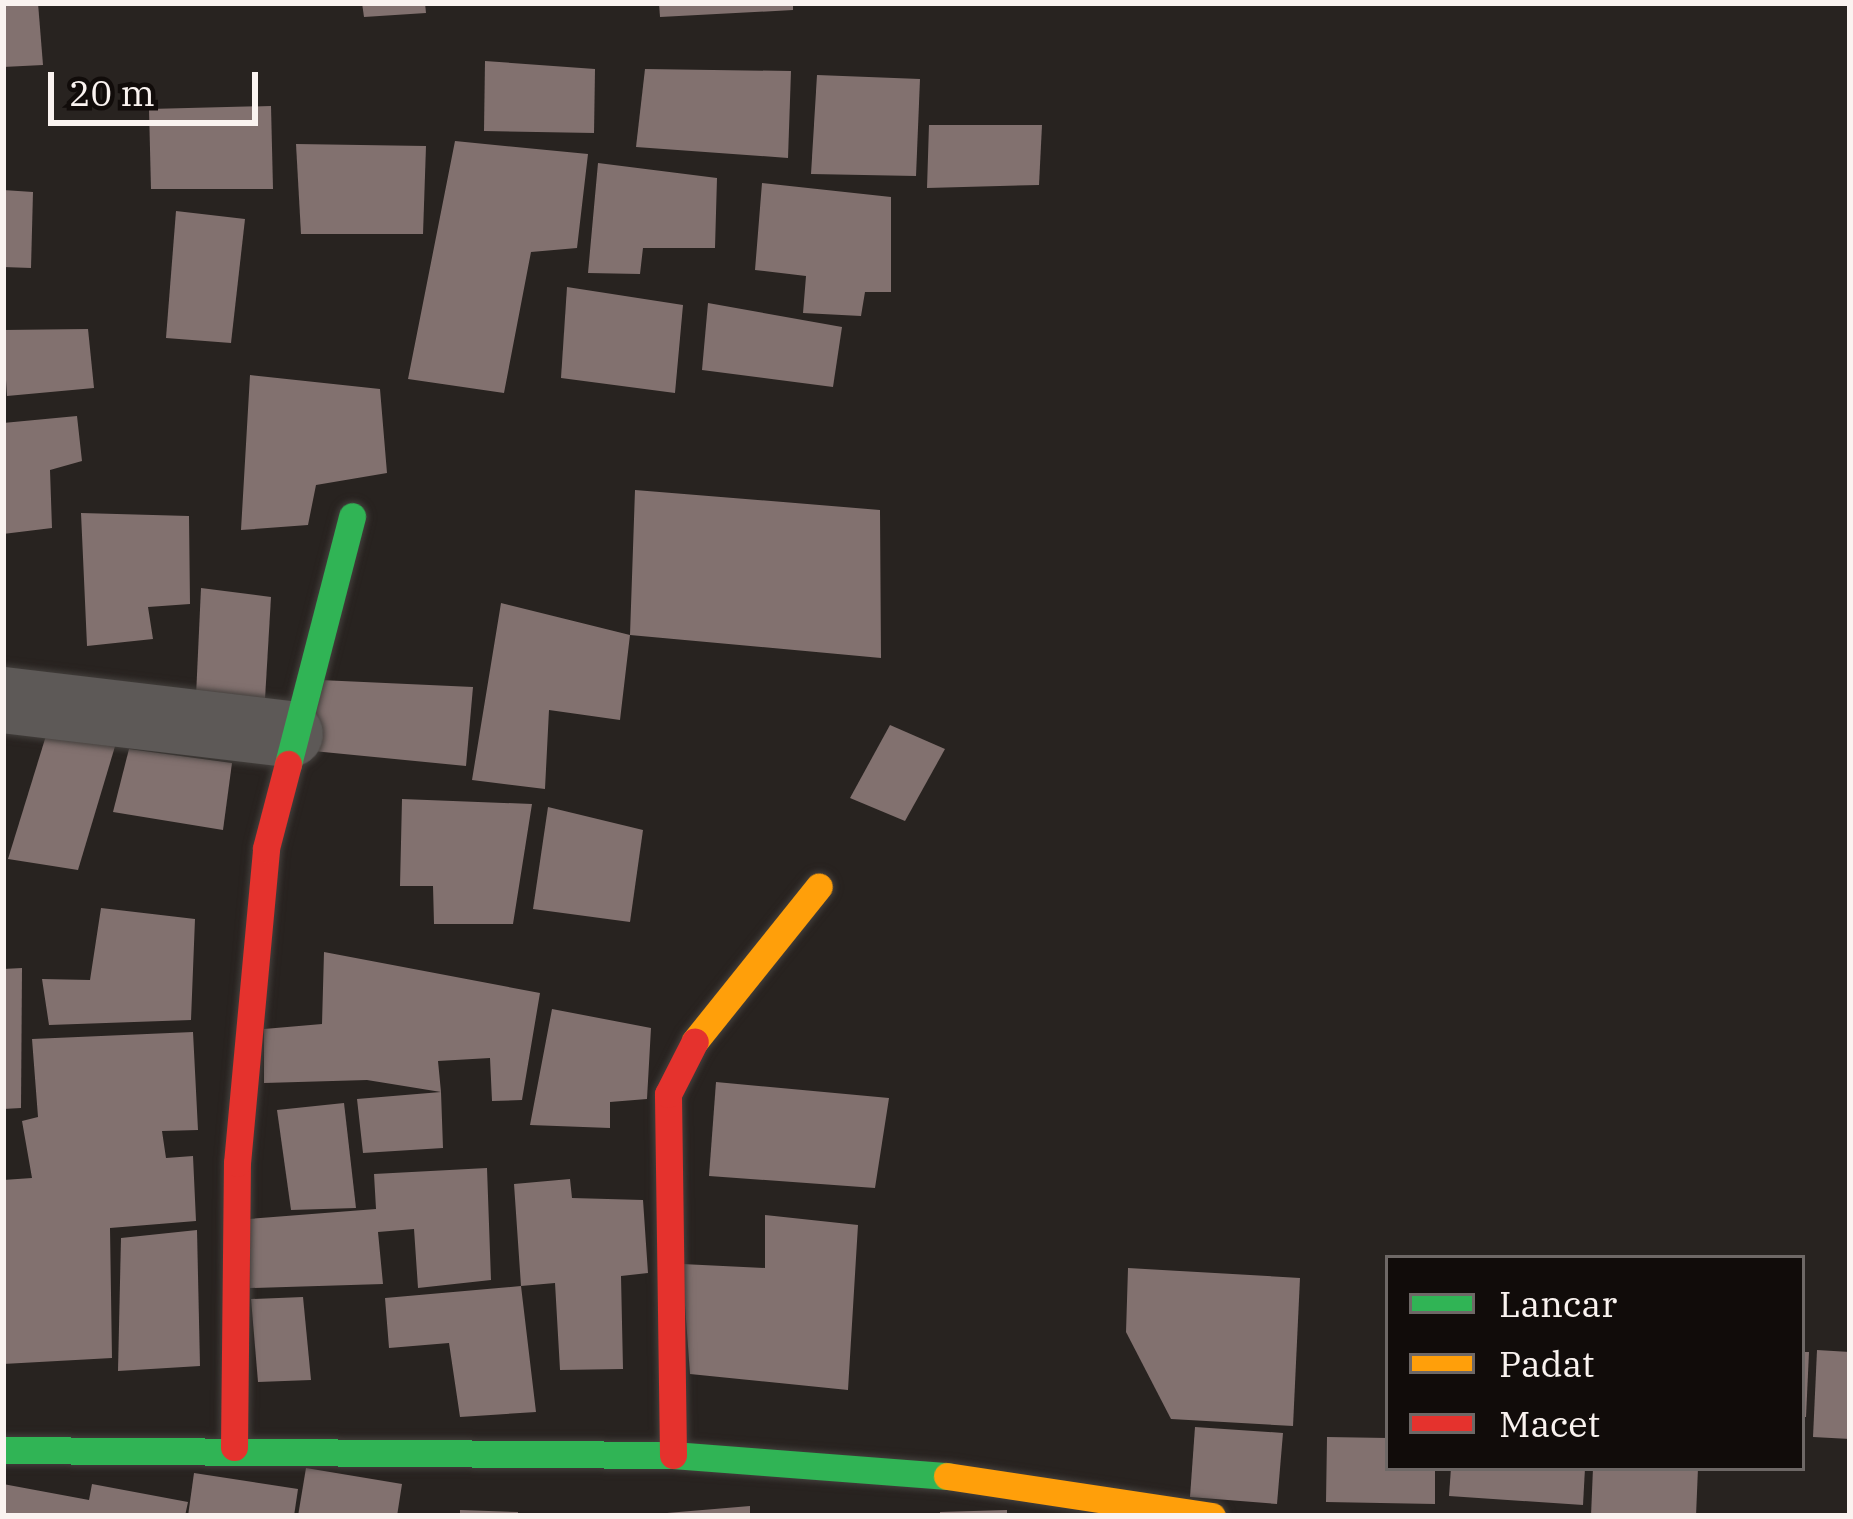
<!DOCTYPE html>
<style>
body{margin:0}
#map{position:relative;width:1853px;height:1519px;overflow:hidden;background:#282320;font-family:"IBM Plex Serif",serif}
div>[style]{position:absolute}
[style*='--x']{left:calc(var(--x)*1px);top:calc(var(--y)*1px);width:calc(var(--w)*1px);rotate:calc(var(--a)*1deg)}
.building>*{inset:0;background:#82716f}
.roads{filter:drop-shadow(0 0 3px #433f3c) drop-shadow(0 0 3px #433f3c)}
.street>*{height:66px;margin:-33px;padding:0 33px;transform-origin:33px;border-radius:33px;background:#5d5957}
.fast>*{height:27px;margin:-13.5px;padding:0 13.5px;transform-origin:13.5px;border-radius:13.5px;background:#30b455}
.slow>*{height:27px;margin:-13.5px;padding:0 13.5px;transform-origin:13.5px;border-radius:13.5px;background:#ff9f0a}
.jam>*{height:27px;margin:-13.5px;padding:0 13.5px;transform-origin:13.5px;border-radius:13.5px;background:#e5322d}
span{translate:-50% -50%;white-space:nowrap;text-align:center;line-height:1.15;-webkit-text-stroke:12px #110c0a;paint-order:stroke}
.frame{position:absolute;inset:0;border:6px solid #faf3f0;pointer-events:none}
.legend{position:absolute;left:1385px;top:1255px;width:420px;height:216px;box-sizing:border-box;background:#110c0a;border:3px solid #6e6866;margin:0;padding:15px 21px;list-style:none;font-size:36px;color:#faf3f0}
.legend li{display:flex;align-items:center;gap:24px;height:60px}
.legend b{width:60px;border:3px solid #6e6866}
.scale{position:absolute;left:48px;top:72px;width:210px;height:54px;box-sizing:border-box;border:6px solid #faf3f0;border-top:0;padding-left:15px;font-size:36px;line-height:42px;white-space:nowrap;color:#faf3f0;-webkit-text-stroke:9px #110c0a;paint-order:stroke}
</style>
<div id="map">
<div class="building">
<i style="clip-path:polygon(3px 3px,38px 3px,43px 65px,3px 67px)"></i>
<i style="clip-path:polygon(362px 3px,425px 3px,426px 13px,364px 17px)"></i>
<i style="clip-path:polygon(659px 3px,793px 3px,793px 10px,660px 17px)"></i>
<i style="clip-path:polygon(485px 61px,595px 69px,594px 133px,484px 131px)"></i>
<i style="clip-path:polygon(645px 69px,791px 71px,788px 158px,636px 147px)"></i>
<i style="clip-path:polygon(817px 75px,920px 79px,916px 176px,811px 174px)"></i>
<i style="clip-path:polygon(271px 106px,273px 189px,151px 189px,149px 109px)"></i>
<i style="clip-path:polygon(929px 125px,1042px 125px,1039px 185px,927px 188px)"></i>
<i style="clip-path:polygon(455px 141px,588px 154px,577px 248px,531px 252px,504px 393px,408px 379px)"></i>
<i style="clip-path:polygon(296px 144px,426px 146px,423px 234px,301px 234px)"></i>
<i style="clip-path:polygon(598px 163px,717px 178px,715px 248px,643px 248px,640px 274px,588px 273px)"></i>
<i style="clip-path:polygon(762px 183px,891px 197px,891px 292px,865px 292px,861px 316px,803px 313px,806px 276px,755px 270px)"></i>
<i style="clip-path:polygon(3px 190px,33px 192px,31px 268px,3px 267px)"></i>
<i style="clip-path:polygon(176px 211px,245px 219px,231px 343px,166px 338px)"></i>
<i style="clip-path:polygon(567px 287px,683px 305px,675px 393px,561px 378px)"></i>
<i style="clip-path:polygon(708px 303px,842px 327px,833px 387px,702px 370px)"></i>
<i style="clip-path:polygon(88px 329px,94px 388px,7px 396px,3px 330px)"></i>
<i style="clip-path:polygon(250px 375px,380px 389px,387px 473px,316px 485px,308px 525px,241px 530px)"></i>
<i style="clip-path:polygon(77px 416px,82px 461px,50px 470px,52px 528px,3px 534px,3px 423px)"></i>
<i style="clip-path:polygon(635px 490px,880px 510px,881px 658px,630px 635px,620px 720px,549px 710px,545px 789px,472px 780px,501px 603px,630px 635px)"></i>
<i style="clip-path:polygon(81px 513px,189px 516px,190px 604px,148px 607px,153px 639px,87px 646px)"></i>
<i style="clip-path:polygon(201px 588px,271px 597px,265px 699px,196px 696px)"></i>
<i style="clip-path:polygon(320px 680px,473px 687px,466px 766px,303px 750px)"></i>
<i style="clip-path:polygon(890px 725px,945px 749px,905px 821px,850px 798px)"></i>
<i style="clip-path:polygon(49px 726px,119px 733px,78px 870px,8px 859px)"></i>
<i style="clip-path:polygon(129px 749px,232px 763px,223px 830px,113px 812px)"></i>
<i style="clip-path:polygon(402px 799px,532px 804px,513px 924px,434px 924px,433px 886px,400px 886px)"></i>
<i style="clip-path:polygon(548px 807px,643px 830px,630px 922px,533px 909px)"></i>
<i style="clip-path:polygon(101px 908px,195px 919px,191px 1020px,49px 1025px,42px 979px,90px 980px)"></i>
<i style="clip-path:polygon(324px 952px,540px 993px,522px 1100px,492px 1101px,490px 1058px,438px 1061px,441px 1092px,443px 1148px,363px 1153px,357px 1099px,441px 1092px,367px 1080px,264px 1083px,264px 1029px,322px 1024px)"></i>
<i style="clip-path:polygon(22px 968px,21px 1108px,3px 1109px,3px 969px)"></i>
<i style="clip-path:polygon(552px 1009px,651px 1028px,647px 1099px,610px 1102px,610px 1128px,530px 1125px)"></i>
<i style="clip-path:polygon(193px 1032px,198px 1130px,162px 1131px,166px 1158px,193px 1156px,196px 1221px,110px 1228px,112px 1358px,3px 1364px,3px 1180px,32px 1178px,22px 1121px,38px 1117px,32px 1039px)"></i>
<i style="clip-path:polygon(716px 1082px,889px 1098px,875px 1188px,709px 1176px)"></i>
<i style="clip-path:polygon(344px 1103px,356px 1208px,291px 1210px,277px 1110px)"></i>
<i style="clip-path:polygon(487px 1168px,491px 1280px,418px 1288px,414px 1229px,378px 1232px,383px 1284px,250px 1288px,249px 1219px,376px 1209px,374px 1174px)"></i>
<i style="clip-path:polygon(570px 1179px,572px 1198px,643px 1200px,648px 1273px,621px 1276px,623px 1369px,560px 1370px,555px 1283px,521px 1286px,514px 1184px)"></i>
<i style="clip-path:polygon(765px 1215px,858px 1225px,848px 1390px,690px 1374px,682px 1264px,765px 1268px)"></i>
<i style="clip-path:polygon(197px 1230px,200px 1366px,118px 1371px,121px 1238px)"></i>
<i style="clip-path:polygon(1128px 1268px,1300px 1278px,1293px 1426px,1171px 1419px,1126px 1332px)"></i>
<i style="clip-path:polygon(521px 1286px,536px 1412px,460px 1417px,449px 1343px,389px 1348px,385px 1298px)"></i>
<i style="clip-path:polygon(303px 1297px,311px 1380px,258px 1382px,251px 1299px)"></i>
<i style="clip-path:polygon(1817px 1350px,1850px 1352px,1850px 1439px,1813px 1437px)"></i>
<i style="clip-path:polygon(1802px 1352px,1809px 1352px,1806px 1417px,1802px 1417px)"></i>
<i style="clip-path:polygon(1195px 1427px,1283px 1433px,1277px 1504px,1190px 1497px)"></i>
<i style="clip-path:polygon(1327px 1437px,1388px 1438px,1388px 1468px,1435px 1468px,1435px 1504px,1326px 1502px)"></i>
<i style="clip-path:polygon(306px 1468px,402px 1484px,397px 1516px,298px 1516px)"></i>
<i style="clip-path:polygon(1451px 1468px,1585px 1468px,1583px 1505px,1449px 1496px)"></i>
<i style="clip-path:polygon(1593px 1468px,1698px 1468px,1696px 1516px,1591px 1516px)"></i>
<i style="clip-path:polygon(194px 1473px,298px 1489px,294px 1516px,188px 1516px)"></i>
<i style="clip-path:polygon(3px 1484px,89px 1500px,92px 1484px,188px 1502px,185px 1516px,3px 1516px)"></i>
<i style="clip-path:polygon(750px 1506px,750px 1516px,667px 1516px,667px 1513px)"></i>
<i style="clip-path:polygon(460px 1510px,518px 1512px,518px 1516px,460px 1516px)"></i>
<i style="clip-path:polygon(1007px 1510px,1007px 1516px,940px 1516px,940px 1512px)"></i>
</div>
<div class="roads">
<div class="street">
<i style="--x:3;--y:700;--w:289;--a:6.8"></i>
</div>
<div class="fast">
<i style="--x:288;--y:764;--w:256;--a:-75.5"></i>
<i style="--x:3;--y:1450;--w:670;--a:0.43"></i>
<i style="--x:673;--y:1455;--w:275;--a:4.4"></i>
</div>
<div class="slow">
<i style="--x:695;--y:1041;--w:198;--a:-51.3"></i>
<i style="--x:947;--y:1476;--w:268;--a:8.6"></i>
</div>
<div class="jam">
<i style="--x:234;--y:1447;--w:284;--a:-89.4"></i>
<i style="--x:237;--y:1163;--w:316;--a:-84.7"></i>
<i style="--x:266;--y:848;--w:87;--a:-75.3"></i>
<i style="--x:673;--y:1455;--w:361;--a:-90.8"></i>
<i style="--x:668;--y:1094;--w:59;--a:-63"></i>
</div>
</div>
<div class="frame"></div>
<ul class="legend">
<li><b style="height:15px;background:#30b455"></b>Lancar</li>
<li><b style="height:15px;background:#ff9f0a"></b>Padat</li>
<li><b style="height:15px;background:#e5322d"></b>Macet</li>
</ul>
<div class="scale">20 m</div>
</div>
